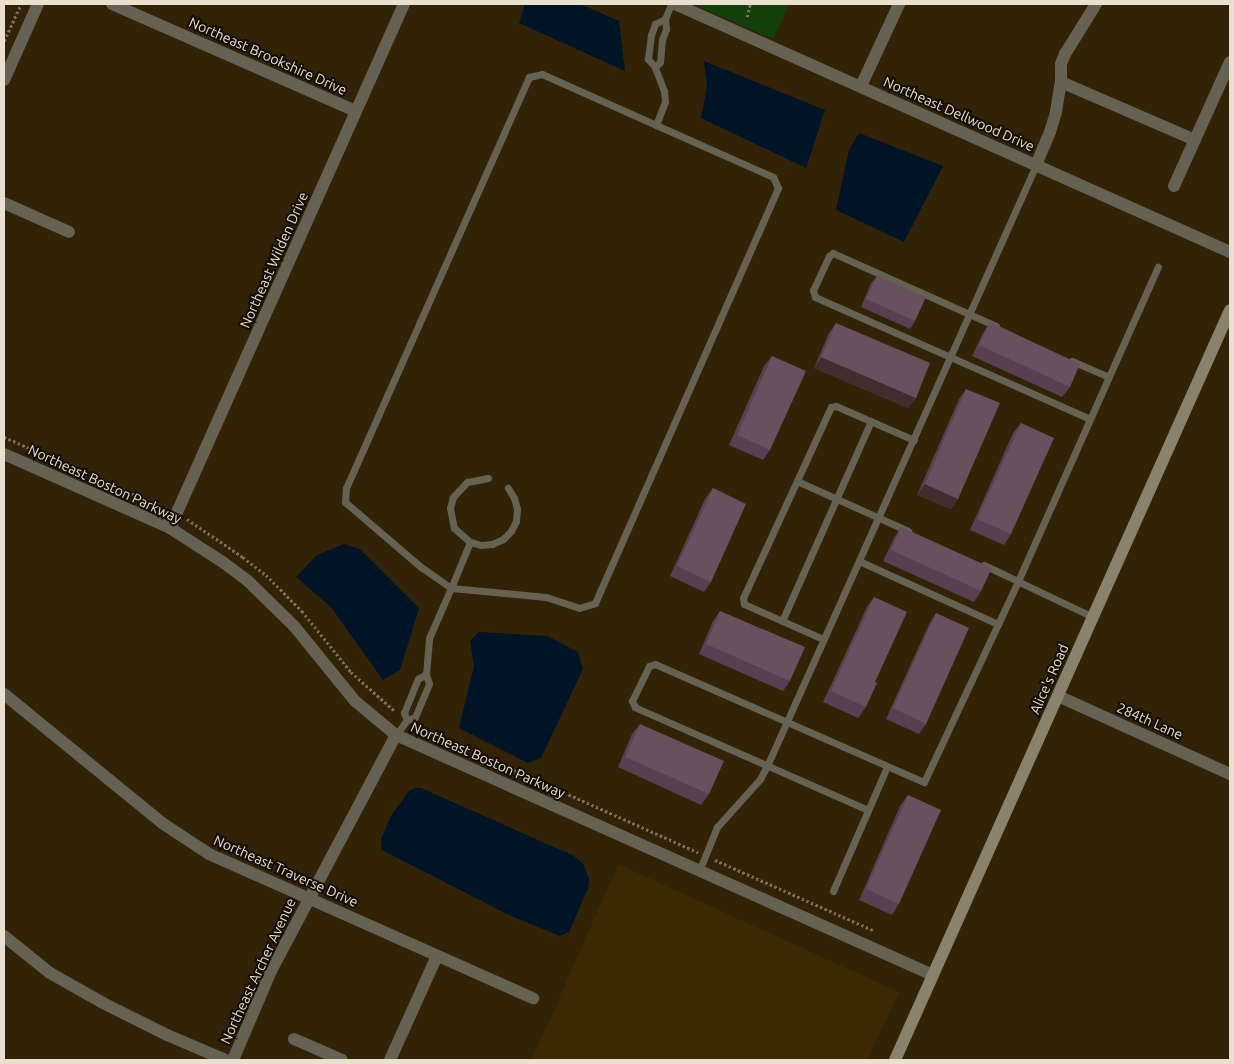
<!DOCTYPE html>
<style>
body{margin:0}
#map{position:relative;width:1234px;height:1064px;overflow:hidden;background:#322206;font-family:Ubuntu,sans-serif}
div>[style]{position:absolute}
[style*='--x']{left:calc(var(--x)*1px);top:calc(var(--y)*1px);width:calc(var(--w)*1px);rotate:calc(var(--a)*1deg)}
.built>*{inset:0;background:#3c2904}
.green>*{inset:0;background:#133f0b}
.water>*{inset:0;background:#001427}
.path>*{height:2.5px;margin-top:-1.25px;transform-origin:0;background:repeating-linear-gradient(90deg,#7d6f58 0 2.5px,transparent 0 5px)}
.lane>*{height:7px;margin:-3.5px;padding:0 3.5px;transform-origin:3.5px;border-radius:3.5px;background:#656153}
.street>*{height:12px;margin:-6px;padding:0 6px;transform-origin:6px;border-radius:6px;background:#656153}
.secondary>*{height:12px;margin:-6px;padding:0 6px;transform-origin:6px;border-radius:6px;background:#8a826d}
.wall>*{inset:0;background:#574052}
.shaded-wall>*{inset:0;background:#422d2e}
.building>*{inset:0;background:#67515f}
span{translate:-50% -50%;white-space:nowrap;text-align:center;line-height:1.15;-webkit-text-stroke:4px #140d04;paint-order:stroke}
.street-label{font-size:14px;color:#eae0d0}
.frame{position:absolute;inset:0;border:5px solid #eae0d0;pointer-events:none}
</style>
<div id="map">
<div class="built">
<i style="clip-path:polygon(618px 864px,899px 992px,868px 1060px,532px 1060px)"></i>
</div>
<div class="green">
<i style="clip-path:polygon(693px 4px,789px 4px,773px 39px)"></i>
</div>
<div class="water">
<i style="clip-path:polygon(525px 4px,580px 4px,619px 21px,625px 71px,519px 23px)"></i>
<i style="clip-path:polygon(704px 61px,825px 110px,806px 168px,701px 118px,707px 87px)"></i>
<i style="clip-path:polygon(859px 133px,943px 166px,904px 242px,836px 210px,849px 150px)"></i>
<i style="clip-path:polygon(344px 544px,360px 549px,419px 608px,400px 670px,383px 680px,331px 607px,296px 577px,317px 555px)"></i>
<i style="clip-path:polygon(479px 632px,547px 636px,578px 652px,583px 669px,541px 758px,528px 763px,459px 728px,474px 666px,470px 641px)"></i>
<i style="clip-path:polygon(415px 788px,421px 788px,574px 856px,583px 864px,589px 879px,588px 888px,569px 932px,560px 936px,509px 915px,382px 850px,381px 839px,391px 816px,409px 791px)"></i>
</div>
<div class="path">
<i style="--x:747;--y:17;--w:13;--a:-77"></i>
<i style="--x:4;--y:41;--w:41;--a:-65.3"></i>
<i style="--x:4;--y:437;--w:178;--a:23.8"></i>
<i style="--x:187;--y:519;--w:68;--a:34.2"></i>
<i style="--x:243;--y:557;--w:29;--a:38"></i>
<i style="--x:266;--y:575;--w:51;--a:45"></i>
<i style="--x:302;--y:611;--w:78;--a:51.2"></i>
<i style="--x:351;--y:672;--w:59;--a:41.6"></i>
<i style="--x:418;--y:727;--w:307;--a:24.1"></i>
<i style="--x:715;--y:860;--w:173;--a:23.9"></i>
</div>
<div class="lane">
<i style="--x:665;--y:19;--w:10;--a:84"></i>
<i style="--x:666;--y:29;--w:12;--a:110"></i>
<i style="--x:662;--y:40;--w:22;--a:95"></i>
<i style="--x:660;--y:62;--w:7;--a:135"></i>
<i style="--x:655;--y:67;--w:11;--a:-131"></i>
<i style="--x:648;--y:59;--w:24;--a:-83"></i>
<i style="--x:651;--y:35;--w:12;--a:-70"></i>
<i style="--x:655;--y:24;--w:11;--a:-27"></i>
<i style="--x:665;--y:19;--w:16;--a:-68"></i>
<i style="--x:996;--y:326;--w:179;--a:-155.9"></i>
<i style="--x:833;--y:253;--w:5;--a:143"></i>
<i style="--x:829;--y:256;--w:38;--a:115"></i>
<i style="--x:813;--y:290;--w:7;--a:74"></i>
<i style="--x:815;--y:297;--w:301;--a:23.9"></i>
<i style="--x:1072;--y:361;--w:40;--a:23.4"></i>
<i style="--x:488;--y:478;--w:21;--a:169"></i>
<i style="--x:467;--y:482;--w:21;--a:133"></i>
<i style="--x:453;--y:497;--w:11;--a:105"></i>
<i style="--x:450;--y:508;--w:20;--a:79"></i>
<i style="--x:454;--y:528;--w:21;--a:41"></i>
<i style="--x:470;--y:542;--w:11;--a:15"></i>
<i style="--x:481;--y:545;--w:11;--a:-5"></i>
<i style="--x:492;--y:544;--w:12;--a:-24"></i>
<i style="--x:503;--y:539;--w:11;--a:-45"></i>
<i style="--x:511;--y:531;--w:11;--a:-63"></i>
<i style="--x:516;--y:521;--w:12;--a:-85"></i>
<i style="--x:517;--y:509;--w:11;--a:-105"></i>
<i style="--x:514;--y:498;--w:12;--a:-121"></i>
<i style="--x:797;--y:481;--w:122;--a:24.2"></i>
<i style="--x:470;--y:542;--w:50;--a:112.4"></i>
<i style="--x:451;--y:588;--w:95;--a:5.4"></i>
<i style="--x:546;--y:597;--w:35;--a:18"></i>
<i style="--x:579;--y:608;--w:17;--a:-17"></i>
<i style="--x:595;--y:603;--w:454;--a:-66.2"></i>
<i style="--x:778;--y:188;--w:12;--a:-114"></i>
<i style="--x:773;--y:177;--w:128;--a:-156"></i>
<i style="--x:859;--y:561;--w:153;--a:24.4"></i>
<i style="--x:984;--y:565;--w:121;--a:25.5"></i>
<i style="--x:782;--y:621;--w:219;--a:-66"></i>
<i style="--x:823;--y:639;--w:86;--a:-156.1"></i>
<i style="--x:744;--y:604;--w:6;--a:-99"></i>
<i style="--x:743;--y:598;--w:210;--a:-65.3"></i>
<i style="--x:831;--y:407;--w:5;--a:-11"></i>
<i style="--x:836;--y:406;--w:85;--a:23.6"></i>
<i style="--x:426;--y:674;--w:36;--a:-85"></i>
<i style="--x:429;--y:638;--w:55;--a:-66.3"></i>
<i style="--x:451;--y:588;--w:35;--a:-145"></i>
<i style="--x:422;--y:568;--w:101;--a:-139.4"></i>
<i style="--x:345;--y:502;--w:14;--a:-86"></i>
<i style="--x:346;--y:488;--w:450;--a:-66"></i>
<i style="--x:529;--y:77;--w:13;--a:-13"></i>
<i style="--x:542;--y:74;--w:125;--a:24.1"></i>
<i style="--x:656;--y:125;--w:25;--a:-69"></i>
<i style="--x:665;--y:102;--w:11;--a:-95"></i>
<i style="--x:664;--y:91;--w:26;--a:-111"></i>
<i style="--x:426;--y:674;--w:10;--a:73"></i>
<i style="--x:429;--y:684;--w:36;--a:113"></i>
<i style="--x:415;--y:717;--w:9;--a:159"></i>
<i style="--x:407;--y:720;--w:8;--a:-113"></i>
<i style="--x:404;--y:713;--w:37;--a:-68"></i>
<i style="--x:418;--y:679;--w:9;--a:-32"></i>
<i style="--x:396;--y:735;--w:19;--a:-54"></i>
<i style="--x:868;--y:810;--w:255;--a:-156.2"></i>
<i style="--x:635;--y:707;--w:7;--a:-117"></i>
<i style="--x:632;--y:701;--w:39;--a:-64"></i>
<i style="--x:649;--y:666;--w:6;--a:-18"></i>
<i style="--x:655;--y:664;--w:294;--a:23.7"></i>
<i style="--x:924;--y:782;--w:222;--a:-64.9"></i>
<i style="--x:1018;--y:581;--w:344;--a:-66"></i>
<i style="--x:699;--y:871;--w:48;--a:-67.8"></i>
<i style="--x:717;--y:827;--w:64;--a:-48.1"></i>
<i style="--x:760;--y:779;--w:15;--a:-62"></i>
<i style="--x:767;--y:766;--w:658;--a:-65.89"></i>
<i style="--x:833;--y:891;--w:135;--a:-66.5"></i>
</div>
<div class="street">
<i style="--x:112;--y:4;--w:266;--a:23.7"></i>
<i style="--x:675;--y:4;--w:608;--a:24.08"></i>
<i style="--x:4;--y:80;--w:83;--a:-65.9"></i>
<i style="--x:1061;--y:82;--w:146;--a:23.4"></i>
<i style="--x:861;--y:86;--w:90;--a:-65.1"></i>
<i style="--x:1036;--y:165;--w:36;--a:-67"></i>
<i style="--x:1050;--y:132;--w:21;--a:-73"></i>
<i style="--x:1056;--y:112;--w:30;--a:-81"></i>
<i style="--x:1061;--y:82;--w:18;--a:-90"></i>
<i style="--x:1061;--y:64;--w:11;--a:-68"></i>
<i style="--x:1065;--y:54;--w:59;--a:-58.2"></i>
<i style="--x:1174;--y:186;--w:136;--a:-65.7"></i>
<i style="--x:4;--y:203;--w:71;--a:24"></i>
<i style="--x:4;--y:454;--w:182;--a:24"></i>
<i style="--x:170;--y:528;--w:64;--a:32.9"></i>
<i style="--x:224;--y:563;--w:30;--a:37"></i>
<i style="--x:248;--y:581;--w:64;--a:44.4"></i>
<i style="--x:294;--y:626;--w:97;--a:50.9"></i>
<i style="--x:355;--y:701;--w:53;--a:39.7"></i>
<i style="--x:396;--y:735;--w:588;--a:24.08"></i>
<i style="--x:170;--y:528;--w:574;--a:-65.94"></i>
<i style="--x:4;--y:694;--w:204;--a:39.2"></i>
<i style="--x:162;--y:823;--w:56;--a:33.4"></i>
<i style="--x:209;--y:854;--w:355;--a:24"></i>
<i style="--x:1058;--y:696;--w:189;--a:24.4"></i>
<i style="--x:4;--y:936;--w:59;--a:38.8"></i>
<i style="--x:50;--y:973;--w:61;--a:29.5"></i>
<i style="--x:103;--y:1003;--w:72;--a:26.6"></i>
<i style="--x:167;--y:1035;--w:64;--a:23"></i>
<i style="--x:294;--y:1039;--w:52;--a:23.6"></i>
<i style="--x:233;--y:1060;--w:97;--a:-66.9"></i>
<i style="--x:271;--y:971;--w:267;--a:-62.1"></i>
<i style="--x:390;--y:1060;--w:114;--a:-65.7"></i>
</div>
<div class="secondary">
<i style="--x:895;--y:1060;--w:821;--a:-65.93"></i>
</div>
<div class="wall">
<i style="clip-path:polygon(877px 276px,915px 321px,910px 329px,861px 307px,871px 283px)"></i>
<i style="clip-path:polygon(990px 322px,1070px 387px,1062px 397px,972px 356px,983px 333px)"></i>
<i style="clip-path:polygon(836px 323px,916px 398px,908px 408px,814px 368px,829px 333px)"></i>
<i style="clip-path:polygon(772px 356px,770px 450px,763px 460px,729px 445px,764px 366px)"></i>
<i style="clip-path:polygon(966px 389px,958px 499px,951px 509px,917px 495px,959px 399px)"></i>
<i style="clip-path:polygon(1021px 423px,1011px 534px,1004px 545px,970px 530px,1013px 433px)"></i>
<i style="clip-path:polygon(713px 488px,711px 582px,704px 592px,670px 576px,705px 499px)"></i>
<i style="clip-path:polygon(901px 527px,981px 591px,974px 602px,883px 561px,894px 538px)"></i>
<i style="clip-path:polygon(874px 597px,866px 707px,858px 718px,823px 702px,867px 607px)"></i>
<i style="clip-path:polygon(720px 611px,790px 681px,783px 691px,699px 654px,713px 621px)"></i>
<i style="clip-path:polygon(936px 613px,926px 724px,919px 734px,886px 719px,929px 624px)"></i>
<i style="clip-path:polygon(640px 724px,709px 794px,701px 805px,618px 767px,632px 734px)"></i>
<i style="clip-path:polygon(908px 795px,899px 904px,892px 915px,859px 900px,900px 806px)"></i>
</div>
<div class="shaded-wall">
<i style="clip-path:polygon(821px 357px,916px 398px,908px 408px,814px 368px)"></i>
<i style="clip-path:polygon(925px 484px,958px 499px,951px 509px,917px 495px)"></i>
</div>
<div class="building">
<i style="clip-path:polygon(877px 276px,926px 297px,915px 321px,866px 299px)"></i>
<i style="clip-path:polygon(990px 322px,1080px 364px,1070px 387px,979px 345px)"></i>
<i style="clip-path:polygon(836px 323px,930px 363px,916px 398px,821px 357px)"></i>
<i style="clip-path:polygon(772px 356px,806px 371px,770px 450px,737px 435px)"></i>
<i style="clip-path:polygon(966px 389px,1000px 403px,958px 499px,925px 484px)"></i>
<i style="clip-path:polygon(1021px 423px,1054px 438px,1011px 534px,977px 519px)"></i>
<i style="clip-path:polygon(713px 488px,746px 504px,711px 582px,677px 566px)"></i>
<i style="clip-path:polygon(901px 527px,992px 568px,981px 591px,891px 550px)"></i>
<i style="clip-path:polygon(874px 597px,907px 612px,875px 682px,877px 683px,866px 707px,831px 691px)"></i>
<i style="clip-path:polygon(720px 611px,805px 647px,790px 681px,706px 644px)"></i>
<i style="clip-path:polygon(936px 613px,969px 628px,926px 724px,893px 708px)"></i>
<i style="clip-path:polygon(640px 724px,724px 761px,709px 794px,625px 757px)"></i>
<i style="clip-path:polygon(908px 795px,941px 810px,899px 904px,866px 889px)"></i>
</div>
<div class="street-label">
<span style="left:268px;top:56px;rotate:24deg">Northeast Brookshire Drive</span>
<span style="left:959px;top:114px;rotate:24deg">Northeast Dellwood Drive</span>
<span style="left:274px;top:260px;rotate:-66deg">Northeast Wilden Drive</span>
<span style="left:105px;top:484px;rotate:25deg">Northeast Boston Parkway</span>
<span style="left:1049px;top:679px;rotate:-66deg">Alice's Road</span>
<span style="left:1150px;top:721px;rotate:24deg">284th Lane</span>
<span style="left:488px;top:760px;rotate:24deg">Northeast Boston Parkway</span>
<span style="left:286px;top:871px;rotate:24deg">Northeast Traverse Drive</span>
<span style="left:258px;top:971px;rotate:-65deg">Northeast Archer Avenue</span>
</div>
<div class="frame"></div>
</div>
